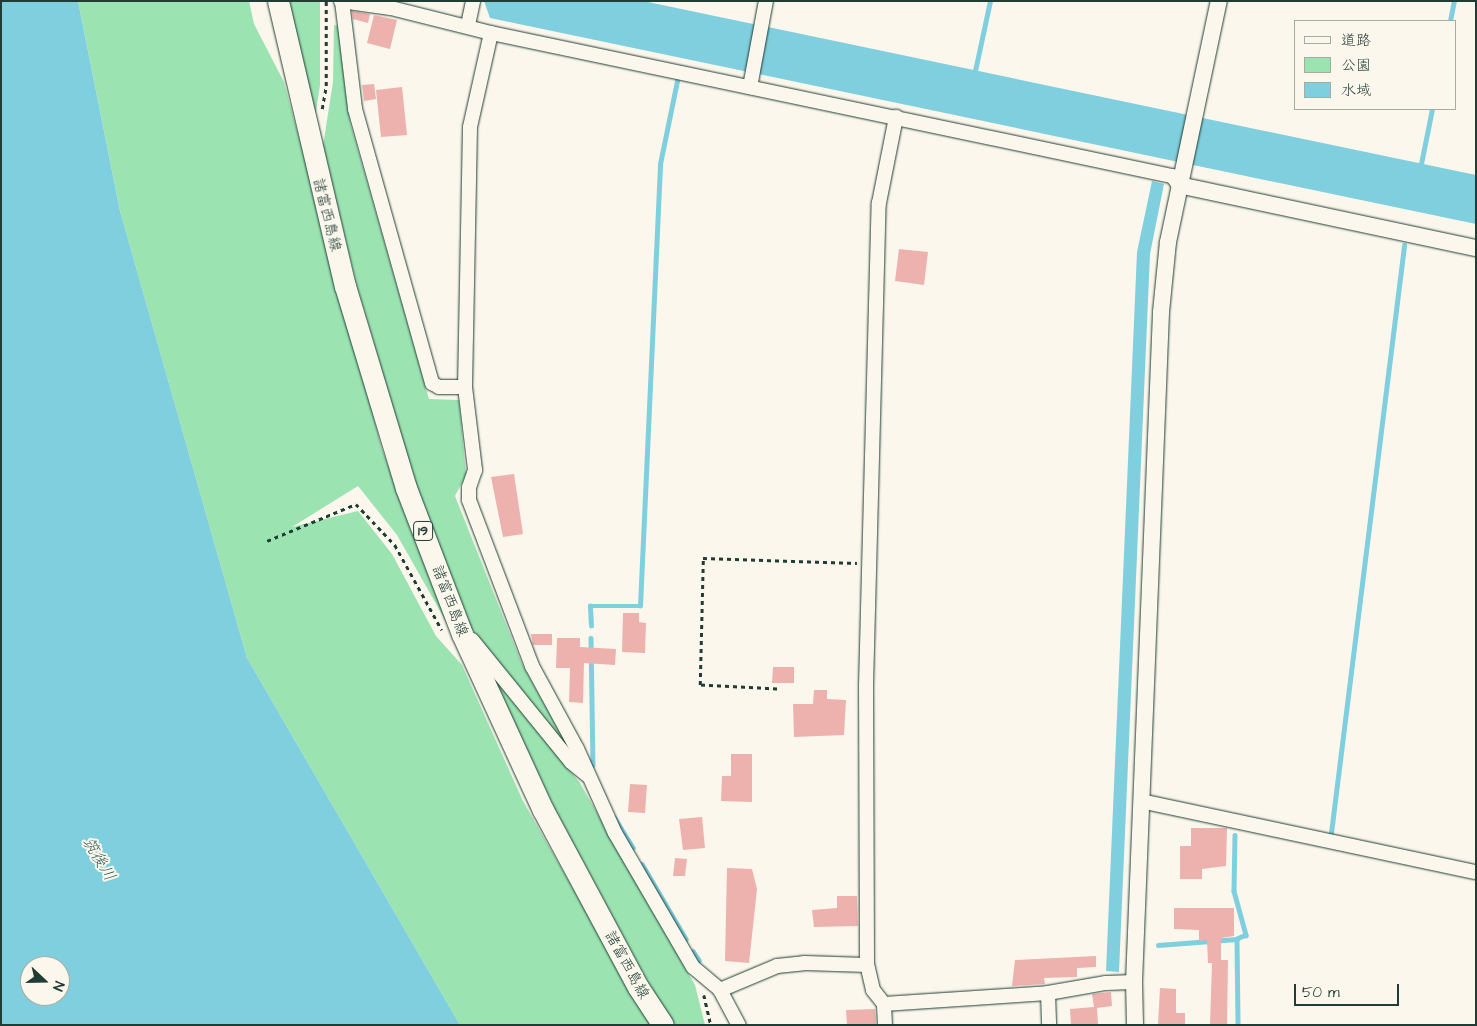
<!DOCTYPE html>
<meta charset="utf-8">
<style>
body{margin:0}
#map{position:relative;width:1477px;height:1026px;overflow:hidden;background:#fbf7ec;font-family:"Architects Daughter","Klee One",sans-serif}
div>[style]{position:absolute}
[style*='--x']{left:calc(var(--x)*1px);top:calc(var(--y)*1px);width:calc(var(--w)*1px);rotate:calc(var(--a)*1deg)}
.green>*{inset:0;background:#9be3b1}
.water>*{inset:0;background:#80cfde}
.stream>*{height:4.5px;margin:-2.25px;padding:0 2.25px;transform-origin:2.25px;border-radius:2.25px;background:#80cfde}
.building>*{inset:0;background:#edb2ad}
.path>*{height:2.5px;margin-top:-1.25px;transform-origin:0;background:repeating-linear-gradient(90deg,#1f3d34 0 4px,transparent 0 8px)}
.roads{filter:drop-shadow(0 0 1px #1f3d34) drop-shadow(0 0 1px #1f3d34)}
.minor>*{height:14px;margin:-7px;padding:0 7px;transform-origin:7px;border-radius:7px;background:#fbf7ec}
.tertiary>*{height:16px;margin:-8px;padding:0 8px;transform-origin:8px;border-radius:8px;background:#fbf7ec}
.primary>*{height:21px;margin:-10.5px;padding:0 10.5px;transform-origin:10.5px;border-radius:10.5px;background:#fbf7ec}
span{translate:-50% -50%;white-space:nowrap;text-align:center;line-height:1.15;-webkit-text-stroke:4px #fbf7ec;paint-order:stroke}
.shield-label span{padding:1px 4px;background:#fbf7ec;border:1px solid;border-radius:4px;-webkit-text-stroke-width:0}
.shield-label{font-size:14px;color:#1f3d34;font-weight:700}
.street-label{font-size:15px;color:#1f3d34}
.water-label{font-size:16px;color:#325a56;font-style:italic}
.frame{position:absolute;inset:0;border:2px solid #1f3d34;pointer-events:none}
.legend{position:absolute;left:1294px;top:20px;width:162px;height:90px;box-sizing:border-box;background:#fbf7ec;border:1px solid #a3ada2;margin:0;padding:6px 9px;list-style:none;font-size:15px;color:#1f3d34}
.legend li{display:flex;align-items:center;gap:10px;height:25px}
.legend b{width:25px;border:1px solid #a3ada2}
.north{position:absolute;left:20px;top:956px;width:50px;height:50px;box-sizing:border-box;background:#fbf7ec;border:1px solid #a3ada2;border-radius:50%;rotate:111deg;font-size:14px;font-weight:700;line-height:20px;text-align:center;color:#1f3d34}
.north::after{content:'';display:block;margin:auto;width:18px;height:22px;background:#1f3d34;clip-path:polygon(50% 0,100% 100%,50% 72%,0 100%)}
.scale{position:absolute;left:1294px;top:984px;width:105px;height:22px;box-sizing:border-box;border:2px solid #1f3d34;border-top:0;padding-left:6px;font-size:15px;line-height:18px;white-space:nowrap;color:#1f3d34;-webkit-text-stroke:4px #fbf7ec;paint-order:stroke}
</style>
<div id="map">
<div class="green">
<i style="clip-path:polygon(78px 1px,249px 1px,254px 24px,284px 82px,382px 449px,448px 625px,397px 535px,358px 486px,292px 527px,358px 511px,392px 554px,436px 636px,462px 665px,523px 801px,651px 1025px,460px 1025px,247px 658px,120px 211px)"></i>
<i style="clip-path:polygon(288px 1px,320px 1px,320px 85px,313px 132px)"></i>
<i style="clip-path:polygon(334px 25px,339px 26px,350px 122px,429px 399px,459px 400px,466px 475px,455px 496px,522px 664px,574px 757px,468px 624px,415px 482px,356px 282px,323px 146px,333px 82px)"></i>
<i style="clip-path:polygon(486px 664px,580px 783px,695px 985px,705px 1025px,674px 1025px,655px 995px,556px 811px)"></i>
</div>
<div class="water">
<i style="clip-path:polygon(evenodd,1px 1px,78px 1px,120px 211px,247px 658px,460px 1025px,1px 1025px,1px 1px,30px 966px,60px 966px,60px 996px,30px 996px,30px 966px)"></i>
<i style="clip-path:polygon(484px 1px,643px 1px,1476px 175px,1476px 224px,490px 18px)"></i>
<i style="clip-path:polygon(1152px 181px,1164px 184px,1150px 254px,1119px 972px,1106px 971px,1137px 252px)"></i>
</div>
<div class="stream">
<i style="--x:1450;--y:21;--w:20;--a:-79"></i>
<i style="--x:975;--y:71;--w:72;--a:-77.9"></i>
<i style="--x:1421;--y:164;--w:56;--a:-78.7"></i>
<i style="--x:591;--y:626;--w:20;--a:-93"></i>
<i style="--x:590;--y:606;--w:50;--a:0"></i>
<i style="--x:640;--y:606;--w:442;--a:-87.4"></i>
<i style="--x:660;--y:164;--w:85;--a:-78.4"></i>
<i style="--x:591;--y:638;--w:127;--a:89.1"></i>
<i style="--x:614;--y:817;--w:36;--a:58"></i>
<i style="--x:1331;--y:833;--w:592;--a:-82.91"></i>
<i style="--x:1235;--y:835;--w:56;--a:91"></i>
<i style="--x:1234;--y:891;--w:46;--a:74.7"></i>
<i style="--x:1246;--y:935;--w:10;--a:156"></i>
<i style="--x:642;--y:864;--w:87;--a:59.6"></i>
<i style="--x:1158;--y:945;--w:79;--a:-4.3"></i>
<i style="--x:1237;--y:939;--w:86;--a:89.3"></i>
<i style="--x:693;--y:951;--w:11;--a:56"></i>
</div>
<div class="building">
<i style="clip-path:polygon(352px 11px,370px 14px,368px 23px,353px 19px)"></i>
<i style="clip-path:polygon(374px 15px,397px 20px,390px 49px,367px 43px)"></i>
<i style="clip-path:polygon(374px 84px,376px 99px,364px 101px,362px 85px)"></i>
<i style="clip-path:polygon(402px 87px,407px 135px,381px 137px,376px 90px)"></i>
<i style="clip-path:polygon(899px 249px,928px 252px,924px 285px,895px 281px)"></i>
<i style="clip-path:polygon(514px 474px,523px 534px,503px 537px,491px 477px)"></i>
<i style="clip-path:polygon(623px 613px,639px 613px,639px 622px,646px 623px,645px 653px,622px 652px)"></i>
<i style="clip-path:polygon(531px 634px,552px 634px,552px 645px,533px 645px)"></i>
<i style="clip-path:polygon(557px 638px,580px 638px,580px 647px,616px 649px,615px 665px,584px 663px,583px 703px,569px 702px,570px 668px,556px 668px)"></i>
<i style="clip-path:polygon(773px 667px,794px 667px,794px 683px,772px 683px)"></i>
<i style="clip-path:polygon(814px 690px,827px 690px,827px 699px,846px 700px,844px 735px,794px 737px,793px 704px,813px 704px)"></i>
<i style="clip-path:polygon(731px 754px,752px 754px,752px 802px,721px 801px,722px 776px,731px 776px)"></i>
<i style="clip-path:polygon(630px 784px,647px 785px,645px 813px,628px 812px)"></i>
<i style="clip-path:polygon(702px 817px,705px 848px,683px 850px,679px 819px)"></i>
<i style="clip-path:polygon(1191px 828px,1227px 828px,1226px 866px,1202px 869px,1202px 879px,1180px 879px,1180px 846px,1191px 846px)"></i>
<i style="clip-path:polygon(675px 858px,687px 859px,685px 876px,673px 876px)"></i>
<i style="clip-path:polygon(727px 868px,752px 869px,757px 889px,749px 963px,725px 961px)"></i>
<i style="clip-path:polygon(837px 896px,857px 896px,858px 926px,814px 927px,812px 910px,837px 908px)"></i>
<i style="clip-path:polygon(1174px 908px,1234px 908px,1234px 936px,1221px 938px,1221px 960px,1228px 960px,1227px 1025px,1210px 1025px,1212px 963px,1208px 963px,1207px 940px,1199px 941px,1199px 930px,1174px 929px)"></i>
<i style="clip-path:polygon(1096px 956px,1096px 967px,1077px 968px,1077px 977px,1044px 978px,1045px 984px,1012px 986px,1015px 960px)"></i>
<i style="clip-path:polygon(1160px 988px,1176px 989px,1176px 1013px,1185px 1013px,1185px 1025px,1158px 1025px)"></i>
<i style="clip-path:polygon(1111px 992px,1112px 1006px,1097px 1008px,1098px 1025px,1071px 1025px,1070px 1009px,1094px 1007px,1092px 994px)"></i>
<i style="clip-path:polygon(875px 1009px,876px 1025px,847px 1024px,846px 1010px)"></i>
</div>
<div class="path">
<i style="--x:322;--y:109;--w:23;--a:-80"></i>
<i style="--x:326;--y:86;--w:85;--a:-90"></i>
<i style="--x:267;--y:541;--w:96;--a:-22.6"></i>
<i style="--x:356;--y:504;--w:57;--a:46.4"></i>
<i style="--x:395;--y:545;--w:97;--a:61.1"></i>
<i style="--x:777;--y:689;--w:77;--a:-177"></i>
<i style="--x:700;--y:685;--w:127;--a:-88.6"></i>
<i style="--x:703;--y:558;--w:154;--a:1.9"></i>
<i style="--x:704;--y:995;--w:31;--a:77"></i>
</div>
<div class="roads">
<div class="minor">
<i style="--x:341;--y:1;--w:50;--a:8"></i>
<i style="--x:391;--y:8;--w:103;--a:14"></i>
<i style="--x:491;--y:33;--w:696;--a:11.86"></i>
<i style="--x:1172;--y:176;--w:11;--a:52"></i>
<i style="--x:342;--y:1;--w:109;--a:83.1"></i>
<i style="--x:355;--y:109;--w:285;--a:74.3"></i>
<i style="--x:432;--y:383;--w:8;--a:30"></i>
<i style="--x:439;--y:387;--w:26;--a:0"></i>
<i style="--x:468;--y:25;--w:25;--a:-78"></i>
<i style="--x:491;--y:33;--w:96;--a:102.6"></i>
<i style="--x:470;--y:127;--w:260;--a:91.1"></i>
<i style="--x:465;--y:387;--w:84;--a:83.1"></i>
<i style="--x:475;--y:470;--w:18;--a:109"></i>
<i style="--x:469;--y:487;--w:13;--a:90"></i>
<i style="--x:469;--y:500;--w:178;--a:69.2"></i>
<i style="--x:532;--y:666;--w:94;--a:61.5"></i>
<i style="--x:577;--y:749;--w:92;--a:65.7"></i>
<i style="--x:615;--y:833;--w:155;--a:59.8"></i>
<i style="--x:693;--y:967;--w:35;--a:40"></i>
<i style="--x:720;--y:990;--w:40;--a:62"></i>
<i style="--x:750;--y:87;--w:87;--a:-79.5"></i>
<i style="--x:472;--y:640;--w:157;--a:50.9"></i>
<i style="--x:571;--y:762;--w:21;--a:39"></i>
<i style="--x:1141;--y:801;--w:342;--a:12"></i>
<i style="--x:720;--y:990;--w:62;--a:-22.8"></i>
<i style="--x:777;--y:966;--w:27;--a:-6"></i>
<i style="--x:804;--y:963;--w:63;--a:1.8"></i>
<i style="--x:1048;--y:993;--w:32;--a:88"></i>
<i style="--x:884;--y:1004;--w:164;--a:-3.8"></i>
<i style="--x:1048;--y:993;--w:59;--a:-9.8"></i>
<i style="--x:1106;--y:983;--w:28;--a:-2"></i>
<i style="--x:885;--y:1025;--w:21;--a:-93"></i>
<i style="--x:884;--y:1004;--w:18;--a:-128"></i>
<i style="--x:873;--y:990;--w:26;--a:-103"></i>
<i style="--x:867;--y:965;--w:279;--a:-90.2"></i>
<i style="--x:866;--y:686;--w:483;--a:-88.5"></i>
<i style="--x:879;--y:203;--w:88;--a:-78.8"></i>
</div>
<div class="tertiary">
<i style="--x:1179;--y:185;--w:304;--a:12"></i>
<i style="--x:1135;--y:1025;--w:43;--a:-91.3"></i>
<i style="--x:1134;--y:982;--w:671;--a:-87.69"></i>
<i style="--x:1161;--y:312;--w:70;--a:-84.3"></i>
<i style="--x:1168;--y:242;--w:246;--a:-78.1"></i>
</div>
<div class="primary">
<i style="--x:278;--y:1;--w:293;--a:76.8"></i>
<i style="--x:345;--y:286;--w:211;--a:73.2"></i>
<i style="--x:406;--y:488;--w:156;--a:69"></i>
<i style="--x:462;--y:634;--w:194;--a:65.3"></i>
<i style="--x:543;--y:810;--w:201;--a:61.8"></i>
<i style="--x:638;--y:987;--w:45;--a:56.7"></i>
</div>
</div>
<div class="shield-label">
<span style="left:423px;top:531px">19</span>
</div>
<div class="street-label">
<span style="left:327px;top:215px;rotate:76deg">諸富西島線</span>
<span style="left:450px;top:601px;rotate:69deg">諸富西島線</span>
<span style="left:627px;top:965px;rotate:61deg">諸富西島線</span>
</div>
<div class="water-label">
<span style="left:99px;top:859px;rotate:59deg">筑後川</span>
</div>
<div class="frame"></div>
<ul class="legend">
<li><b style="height:6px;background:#fbf7ec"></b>道路</li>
<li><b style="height:14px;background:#9be3b1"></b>公園</li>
<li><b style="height:14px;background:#80cfde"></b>水域</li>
</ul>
<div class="north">N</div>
<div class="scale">50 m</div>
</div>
